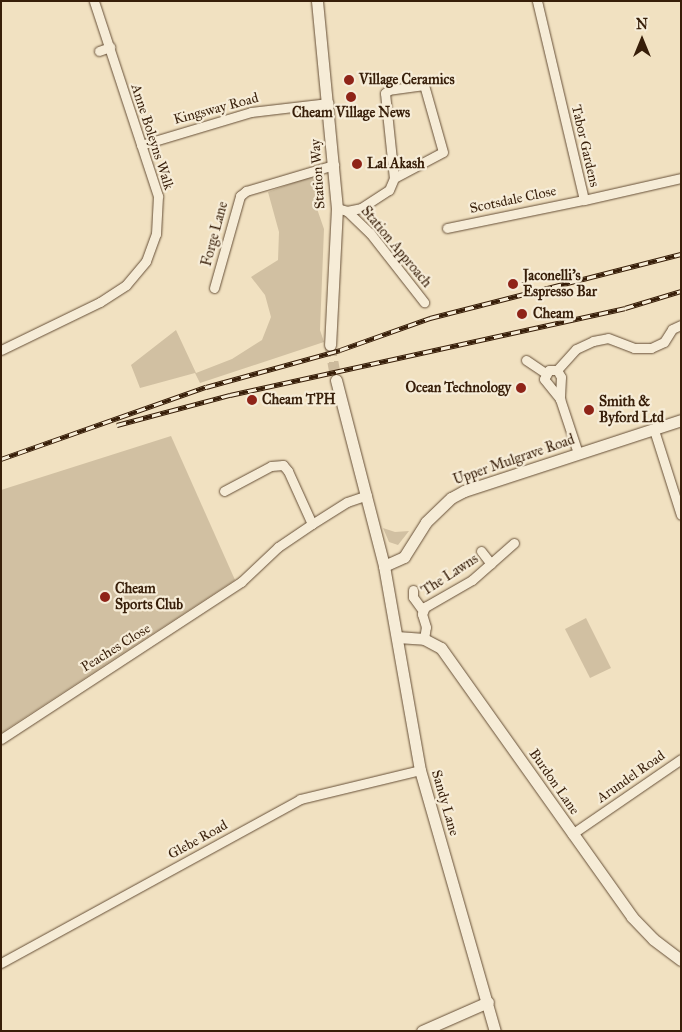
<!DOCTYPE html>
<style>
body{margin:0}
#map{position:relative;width:682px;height:1032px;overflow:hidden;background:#f1e1c1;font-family:"IM FELL Great Primer",serif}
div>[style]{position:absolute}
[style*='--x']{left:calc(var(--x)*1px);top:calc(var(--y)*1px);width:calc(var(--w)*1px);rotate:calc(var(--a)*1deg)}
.green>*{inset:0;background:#d1c0a2}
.tertiary-tunnel>*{height:11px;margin-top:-5.5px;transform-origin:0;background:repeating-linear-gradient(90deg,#ccba9c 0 11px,transparent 0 16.5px)}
.roads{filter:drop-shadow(0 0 1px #664f37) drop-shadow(0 0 1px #664f37)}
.minor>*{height:9px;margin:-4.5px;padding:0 4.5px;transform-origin:4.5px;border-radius:4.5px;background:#f6ecd7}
.tertiary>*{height:11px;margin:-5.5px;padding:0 5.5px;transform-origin:5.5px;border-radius:5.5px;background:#f6ecd7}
.rail>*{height:5px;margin-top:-2.5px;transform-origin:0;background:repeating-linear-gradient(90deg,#f6ecd7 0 9px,#371e09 0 18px);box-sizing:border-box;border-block:1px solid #371e09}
.dots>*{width:14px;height:14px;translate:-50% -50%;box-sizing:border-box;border:2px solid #f6ecd7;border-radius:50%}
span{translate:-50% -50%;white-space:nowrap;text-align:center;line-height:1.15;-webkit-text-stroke:4.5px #f6ecd7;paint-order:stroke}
.poi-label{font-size:14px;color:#371e09;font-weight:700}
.left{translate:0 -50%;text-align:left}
.right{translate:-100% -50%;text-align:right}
.street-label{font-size:14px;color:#371e09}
.frame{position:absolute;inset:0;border:2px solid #371e09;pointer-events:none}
.north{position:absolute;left:617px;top:15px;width:50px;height:50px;-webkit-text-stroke:4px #f6ecd7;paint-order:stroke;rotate:0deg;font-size:14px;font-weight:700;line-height:20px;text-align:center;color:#371e09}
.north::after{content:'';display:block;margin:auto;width:18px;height:22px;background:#371e09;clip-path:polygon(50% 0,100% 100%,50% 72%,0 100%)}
</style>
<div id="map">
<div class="green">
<i style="clip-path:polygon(312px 176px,320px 190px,315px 203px,324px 229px,320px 330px,324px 342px,200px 383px,195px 373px,140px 388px,131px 365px,176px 330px,196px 373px,232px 359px,262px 340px,271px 317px,265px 295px,251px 277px,278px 260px,279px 232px,268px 192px)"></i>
<i style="clip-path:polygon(171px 436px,235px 580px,1px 733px,1px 490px)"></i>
<i style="clip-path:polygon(383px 528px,395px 532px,409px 531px,398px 545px,389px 542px)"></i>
<i style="clip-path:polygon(586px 618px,611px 668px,590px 678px,565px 629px)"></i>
</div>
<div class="tertiary-tunnel">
<i style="--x:330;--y:345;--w:36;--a:80"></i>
</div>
<div class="roads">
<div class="minor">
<i style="--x:537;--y:1;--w:204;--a:76.7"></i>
<i style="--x:584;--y:200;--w:99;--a:-12.8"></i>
<i style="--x:99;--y:51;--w:12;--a:-20"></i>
<i style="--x:141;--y:145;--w:115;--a:-16.7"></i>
<i style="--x:251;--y:112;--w:78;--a:-6.7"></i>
<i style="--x:337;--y:208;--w:10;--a:17"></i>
<i style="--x:347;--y:211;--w:14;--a:-12"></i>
<i style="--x:361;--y:208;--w:33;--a:-33"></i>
<i style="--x:389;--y:190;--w:13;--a:-67"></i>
<i style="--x:394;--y:178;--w:55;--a:-28"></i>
<i style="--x:443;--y:152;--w:70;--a:-105.8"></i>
<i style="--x:424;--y:85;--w:35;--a:172"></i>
<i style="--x:389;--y:90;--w:5;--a:143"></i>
<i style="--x:385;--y:93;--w:85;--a:84"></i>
<i style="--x:347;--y:211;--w:32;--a:44"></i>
<i style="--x:370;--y:233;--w:88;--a:52"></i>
<i style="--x:447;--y:228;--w:140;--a:-11.6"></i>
<i style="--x:214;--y:288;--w:96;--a:-74.2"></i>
<i style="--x:240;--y:196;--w:8;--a:-40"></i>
<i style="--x:246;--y:191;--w:92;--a:-16.5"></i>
<i style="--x:1;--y:350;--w:110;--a:-25.9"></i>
<i style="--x:100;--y:302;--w:31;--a:-33"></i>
<i style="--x:126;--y:285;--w:31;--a:-50"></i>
<i style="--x:146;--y:261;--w:29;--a:-70"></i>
<i style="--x:156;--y:234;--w:38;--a:-87"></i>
<i style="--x:158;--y:196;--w:205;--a:-108.2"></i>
<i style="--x:526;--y:360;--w:23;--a:34"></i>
<i style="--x:557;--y:370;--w:28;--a:-48"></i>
<i style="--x:576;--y:349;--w:19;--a:-25"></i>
<i style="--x:593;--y:341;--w:15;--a:-11"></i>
<i style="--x:608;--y:338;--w:28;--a:21"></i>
<i style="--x:634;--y:348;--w:17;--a:0"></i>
<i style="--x:651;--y:348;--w:14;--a:-25"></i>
<i style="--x:664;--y:342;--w:15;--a:-58"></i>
<i style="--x:672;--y:329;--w:10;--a:-24"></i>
<i style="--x:557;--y:370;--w:8;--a:180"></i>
<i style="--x:549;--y:370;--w:10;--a:119"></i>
<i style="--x:544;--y:379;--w:26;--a:51"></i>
<i style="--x:560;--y:399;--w:57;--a:71.6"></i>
<i style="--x:557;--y:370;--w:8;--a:60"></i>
<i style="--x:561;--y:377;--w:22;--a:93"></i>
<i style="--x:654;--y:430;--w:89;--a:72.4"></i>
<i style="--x:224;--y:491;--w:53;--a:-28"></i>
<i style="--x:271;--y:466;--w:12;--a:-5"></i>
<i style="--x:283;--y:465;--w:8;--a:50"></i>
<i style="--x:288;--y:471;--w:58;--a:65.6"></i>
<i style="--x:481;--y:551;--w:16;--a:52"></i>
<i style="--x:413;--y:590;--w:7;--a:90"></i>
<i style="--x:413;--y:597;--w:17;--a:54"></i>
<i style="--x:424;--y:639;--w:12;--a:-81"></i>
<i style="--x:426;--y:627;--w:14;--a:-107"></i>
<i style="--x:422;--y:614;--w:8;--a:-67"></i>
<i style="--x:425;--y:607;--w:54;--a:-29.9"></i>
<i style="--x:472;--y:580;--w:56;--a:-41.4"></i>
<i style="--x:1;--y:739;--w:287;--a:-33.2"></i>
<i style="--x:241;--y:582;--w:51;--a:-43.4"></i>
<i style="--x:278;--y:547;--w:41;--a:-34.1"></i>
<i style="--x:312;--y:524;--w:41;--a:-32.2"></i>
<i style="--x:347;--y:502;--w:21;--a:-19"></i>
<i style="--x:572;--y:834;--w:132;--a:-34.5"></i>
<i style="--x:1;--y:963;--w:341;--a:-28.7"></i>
<i style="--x:300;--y:799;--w:123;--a:-13.6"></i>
</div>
<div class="tertiary">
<i style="--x:317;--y:1;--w:208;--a:84.5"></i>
<i style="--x:337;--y:208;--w:137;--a:92.9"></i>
<i style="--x:336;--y:380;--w:192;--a:75.5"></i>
<i style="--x:384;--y:566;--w:207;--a:80"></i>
<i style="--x:420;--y:770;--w:272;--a:74"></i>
<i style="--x:384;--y:566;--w:22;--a:-24"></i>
<i style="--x:404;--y:557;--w:41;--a:-57.8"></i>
<i style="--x:426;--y:522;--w:35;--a:-44"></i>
<i style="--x:451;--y:498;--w:15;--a:-28"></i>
<i style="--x:464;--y:491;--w:228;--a:-18.1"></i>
<i style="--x:397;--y:637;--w:27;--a:4"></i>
<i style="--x:424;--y:639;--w:19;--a:28"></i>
<i style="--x:441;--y:648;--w:330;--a:54.6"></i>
<i style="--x:632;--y:917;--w:30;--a:46"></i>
<i style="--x:653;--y:939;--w:35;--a:37"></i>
<i style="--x:422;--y:1031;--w:72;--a:-23.7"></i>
</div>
</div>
<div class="rail">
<i style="--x:117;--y:425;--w:117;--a:-14.9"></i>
<i style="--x:230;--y:395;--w:404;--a:-12.4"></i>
<i style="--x:625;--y:308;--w:59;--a:-16.9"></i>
<i style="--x:1;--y:459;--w:217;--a:-19.4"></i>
<i style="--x:206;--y:387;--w:139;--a:-15.4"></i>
<i style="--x:340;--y:350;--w:96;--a:-19.6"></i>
<i style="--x:430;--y:318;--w:259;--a:-14.3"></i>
</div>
<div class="dots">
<i style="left:349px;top:80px;background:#8f2418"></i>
<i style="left:351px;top:97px;background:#8f2418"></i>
<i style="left:357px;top:164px;background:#8f2418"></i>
<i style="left:513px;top:284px;background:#8f2418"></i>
<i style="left:522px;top:314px;background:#8f2418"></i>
<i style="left:521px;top:388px;background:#8f2418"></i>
<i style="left:252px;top:400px;background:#8f2418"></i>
<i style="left:589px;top:410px;background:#8f2418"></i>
<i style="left:105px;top:597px;background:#8f2418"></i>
</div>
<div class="poi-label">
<span class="left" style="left:359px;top:80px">Village Ceramics</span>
<span style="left:351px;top:113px">Cheam Village News</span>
<span class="left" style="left:367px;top:164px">Lal Akash</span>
<span class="left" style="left:523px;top:284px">Jaconelli's<br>Espresso Bar</span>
<span class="left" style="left:533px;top:314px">Cheam</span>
<span class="right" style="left:511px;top:388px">Ocean Technology</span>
<span class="left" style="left:262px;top:400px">Cheam TPH</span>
<span class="left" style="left:599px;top:410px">Smith &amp;<br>Byford Ltd</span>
<span class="left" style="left:115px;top:597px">Cheam<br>Sports Club</span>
</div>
<div class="street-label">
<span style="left:216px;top:109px;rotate:-15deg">Kingsway Road</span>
<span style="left:152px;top:137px;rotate:72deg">Anne Boleyns Walk</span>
<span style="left:585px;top:146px;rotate:77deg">Tabor Gardens</span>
<span style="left:318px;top:174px;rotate:-94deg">Station Way</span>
<span style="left:513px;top:200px;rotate:-12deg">Scotsdale Close</span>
<span style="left:215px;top:234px;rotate:-75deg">Forge Lane</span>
<span style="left:396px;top:247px;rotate:50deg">Station Approach</span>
<span style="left:514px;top:460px;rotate:-19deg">Upper Mulgrave Road</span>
<span style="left:450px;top:575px;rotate:-33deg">The Lawns</span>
<span style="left:116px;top:648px;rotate:-32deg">Peaches Close</span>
<span style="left:631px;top:777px;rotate:-35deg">Arundel Road</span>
<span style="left:554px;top:782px;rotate:55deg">Burdon Lane</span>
<span style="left:445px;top:803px;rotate:74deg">Sandy Lane</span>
<span style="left:198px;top:840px;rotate:-29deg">Glebe Road</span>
</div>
<div class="frame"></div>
<div class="north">N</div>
</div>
